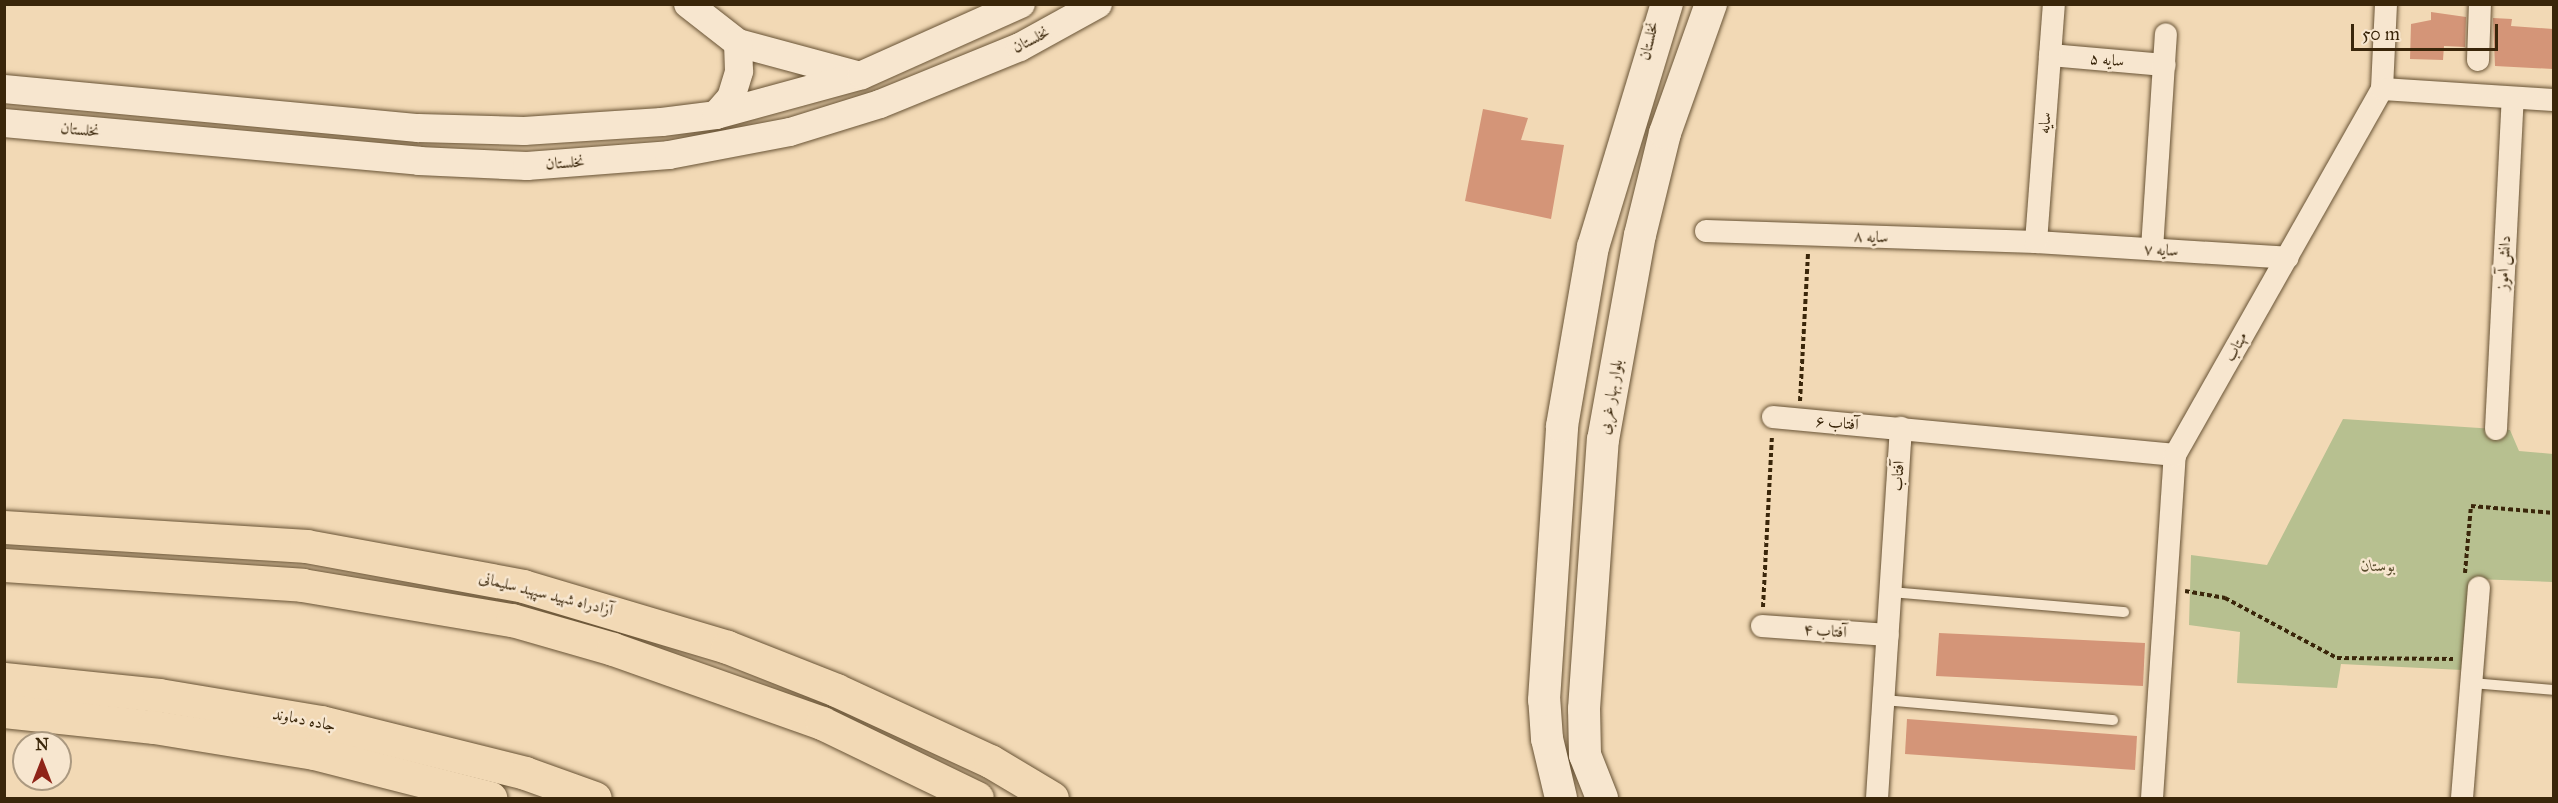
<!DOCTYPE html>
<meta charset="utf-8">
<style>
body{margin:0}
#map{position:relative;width:2558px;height:803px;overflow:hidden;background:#f2d9b5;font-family:"IM FELL Great Primer",Amiri,serif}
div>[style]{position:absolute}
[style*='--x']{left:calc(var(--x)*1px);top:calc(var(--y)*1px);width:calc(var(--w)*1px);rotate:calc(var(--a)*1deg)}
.green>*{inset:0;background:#b7c090}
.building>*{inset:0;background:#d49578}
.path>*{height:4px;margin-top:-2px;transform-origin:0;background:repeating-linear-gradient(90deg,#3a260a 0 4.5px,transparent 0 7.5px)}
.roads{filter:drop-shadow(0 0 2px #685335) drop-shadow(0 0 2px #685335)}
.service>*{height:10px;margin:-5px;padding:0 5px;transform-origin:5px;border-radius:5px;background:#f7e6cf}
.minor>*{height:22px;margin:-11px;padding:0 11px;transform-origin:11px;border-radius:11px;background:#f7e6cf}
.tertiary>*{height:28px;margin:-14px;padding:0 14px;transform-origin:14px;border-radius:14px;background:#f7e6cf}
.secondary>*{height:32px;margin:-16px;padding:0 16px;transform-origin:16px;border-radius:16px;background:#f7e6cf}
.trunk>*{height:33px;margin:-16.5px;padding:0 16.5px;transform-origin:16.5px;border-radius:16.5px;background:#f2d9b5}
.motorway>*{height:33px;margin:-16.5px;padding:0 16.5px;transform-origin:16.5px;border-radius:16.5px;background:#f2d9b5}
span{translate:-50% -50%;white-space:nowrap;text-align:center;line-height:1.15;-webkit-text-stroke:5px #f7e6cf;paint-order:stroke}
.street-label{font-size:16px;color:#3a260a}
.park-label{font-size:16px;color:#594c2c;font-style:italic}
.frame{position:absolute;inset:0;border:6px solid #3a260a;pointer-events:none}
.north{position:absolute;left:12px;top:731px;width:60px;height:60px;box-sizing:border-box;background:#f7e6cf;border:2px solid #ab9980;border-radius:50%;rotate:0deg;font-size:16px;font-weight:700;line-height:24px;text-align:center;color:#3a260a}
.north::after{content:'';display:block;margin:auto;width:21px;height:27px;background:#8f2418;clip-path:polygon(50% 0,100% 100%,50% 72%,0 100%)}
.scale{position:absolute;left:2351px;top:24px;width:147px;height:27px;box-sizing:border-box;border:3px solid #3a260a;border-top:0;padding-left:8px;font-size:18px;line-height:21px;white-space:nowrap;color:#3a260a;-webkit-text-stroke:4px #f7e6cf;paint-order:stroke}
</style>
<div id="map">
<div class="green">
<i style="clip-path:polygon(2343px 419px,2510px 430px,2519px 451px,2553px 454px,2553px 582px,2475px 579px,2462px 670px,2341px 664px,2337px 688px,2237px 683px,2240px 632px,2189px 625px,2191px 555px,2267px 565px)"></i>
</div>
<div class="building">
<i style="clip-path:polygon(2431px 12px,2466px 17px,2465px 47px,2444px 46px,2443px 60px,2410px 59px,2411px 24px,2431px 20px)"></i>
<i style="clip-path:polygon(2493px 18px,2512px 19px,2511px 26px,2553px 29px,2553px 69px,2495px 66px)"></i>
<i style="clip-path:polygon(1483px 109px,1528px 118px,1521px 140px,1564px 145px,1551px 219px,1465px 201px)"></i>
<i style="clip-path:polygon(1939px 633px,2145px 643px,2143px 686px,1936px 676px)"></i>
<i style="clip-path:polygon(1907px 719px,2137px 736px,2135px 770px,1905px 754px)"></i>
</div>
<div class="path">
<i style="--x:1800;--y:401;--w:148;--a:-86.9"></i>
<i style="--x:2465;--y:573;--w:67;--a:-84.9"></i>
<i style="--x:2471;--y:506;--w:83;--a:4.8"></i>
<i style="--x:2185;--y:591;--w:41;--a:9.9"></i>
<i style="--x:2225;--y:598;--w:127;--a:28.2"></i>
<i style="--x:2337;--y:658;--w:116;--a:0.5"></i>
<i style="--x:1763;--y:607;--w:172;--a:-87"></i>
</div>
<div class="roads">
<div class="service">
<i style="--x:1890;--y:592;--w:235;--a:4.9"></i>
<i style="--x:2471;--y:683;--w:83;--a:4.8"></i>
<i style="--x:1883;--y:700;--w:231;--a:5"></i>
</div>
<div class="minor">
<i style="--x:2050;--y:55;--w:115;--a:5"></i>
<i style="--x:2478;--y:60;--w:56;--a:-88"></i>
<i style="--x:2382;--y:89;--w:85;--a:-87.3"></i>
<i style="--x:1706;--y:231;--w:330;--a:1.9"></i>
<i style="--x:2036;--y:242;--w:252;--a:3.6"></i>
<i style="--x:2036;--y:242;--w:239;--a:-85.7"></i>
<i style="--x:2152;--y:249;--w:215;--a:-86.3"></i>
<i style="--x:1773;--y:417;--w:404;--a:5.4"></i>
<i style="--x:2496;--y:429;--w:331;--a:-87.1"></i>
<i style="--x:1762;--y:626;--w:126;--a:4.1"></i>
<i style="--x:1877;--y:798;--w:371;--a:-86.3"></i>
<i style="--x:2152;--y:798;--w:344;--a:-86.2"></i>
<i style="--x:2175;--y:455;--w:420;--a:-60.5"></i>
<i style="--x:2382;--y:89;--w:172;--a:3.7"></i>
<i style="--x:2462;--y:798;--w:211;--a:-85.4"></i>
</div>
<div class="tertiary">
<i style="--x:688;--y:4;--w:63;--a:38"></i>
<i style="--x:738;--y:43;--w:123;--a:15.1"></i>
<i style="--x:4;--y:89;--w:416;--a:5.4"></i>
<i style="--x:418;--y:128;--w:106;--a:1.6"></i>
<i style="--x:524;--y:131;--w:138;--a:-3.7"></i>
<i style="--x:662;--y:122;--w:54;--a:-7.4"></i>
<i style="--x:716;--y:115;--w:151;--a:-15.3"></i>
<i style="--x:862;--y:75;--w:174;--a:-24.1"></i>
<i style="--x:716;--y:115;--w:23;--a:-49"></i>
<i style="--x:731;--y:98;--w:28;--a:-73"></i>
<i style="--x:739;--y:71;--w:28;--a:-92"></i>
<i style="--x:4;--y:123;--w:417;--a:5.2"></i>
<i style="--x:419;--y:161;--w:108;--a:2.7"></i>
<i style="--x:527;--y:166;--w:142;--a:-4.4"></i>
<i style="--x:669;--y:155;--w:123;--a:-10.8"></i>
<i style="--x:790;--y:132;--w:94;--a:-17.3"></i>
<i style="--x:880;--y:104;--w:151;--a:-22.2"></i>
<i style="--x:1020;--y:47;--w:89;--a:-28.9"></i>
</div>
<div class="secondary">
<i style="--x:1561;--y:798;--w:61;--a:-103.3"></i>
<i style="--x:1547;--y:739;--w:39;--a:-94"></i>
<i style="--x:1544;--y:700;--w:275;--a:-86.2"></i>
<i style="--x:1562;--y:426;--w:182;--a:-80.2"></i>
<i style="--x:1593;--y:247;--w:254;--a:-73.1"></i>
<i style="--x:1602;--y:798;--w:46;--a:-111.6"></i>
<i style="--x:1585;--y:755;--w:46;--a:-91.2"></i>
<i style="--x:1584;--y:709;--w:270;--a:-86"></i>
<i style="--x:1603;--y:440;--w:208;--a:-79.8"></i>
<i style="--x:1640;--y:235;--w:105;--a:-76.2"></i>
<i style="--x:1665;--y:133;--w:137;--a:-70.4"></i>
</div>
<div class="trunk">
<i style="--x:4;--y:679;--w:156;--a:5.9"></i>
<i style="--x:159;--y:695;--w:164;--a:9.5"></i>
<i style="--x:321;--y:722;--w:210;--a:14"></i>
<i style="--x:525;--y:773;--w:74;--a:19.7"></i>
<i style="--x:4;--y:711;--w:151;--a:6.1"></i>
<i style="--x:154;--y:727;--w:162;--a:9.2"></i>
<i style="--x:314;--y:753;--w:182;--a:14.3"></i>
</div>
<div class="motorway">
<i style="--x:4;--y:527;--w:303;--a:3.6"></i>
<i style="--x:306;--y:546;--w:221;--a:10.4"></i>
<i style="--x:523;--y:586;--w:213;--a:16.6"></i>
<i style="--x:727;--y:647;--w:117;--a:21.5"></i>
<i style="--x:836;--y:690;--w:170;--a:24.8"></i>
<i style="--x:990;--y:761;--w:72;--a:30.8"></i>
<i style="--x:4;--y:565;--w:299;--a:3.8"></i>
<i style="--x:302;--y:585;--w:213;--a:9.5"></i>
<i style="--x:512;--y:620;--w:105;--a:16"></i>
<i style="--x:613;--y:649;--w:222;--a:19.5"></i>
<i style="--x:822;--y:723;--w:172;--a:25.8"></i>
</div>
</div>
<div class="street-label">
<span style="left:1031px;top:40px;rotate:-27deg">نخلستان</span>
<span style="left:1649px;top:41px;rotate:-77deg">نخلستان</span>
<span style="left:2107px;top:60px;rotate:5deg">سایه ۵</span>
<span style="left:2045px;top:123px;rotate:-86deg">سایه</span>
<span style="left:80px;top:130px;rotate:5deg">نخلستان</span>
<span style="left:565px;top:163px;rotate:-4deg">نخلستان</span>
<span style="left:1871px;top:237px;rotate:2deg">سایه ۸</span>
<span style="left:2161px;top:250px;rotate:4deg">سایه ۷</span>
<span style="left:2504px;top:263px;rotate:-87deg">دانش آموز</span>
<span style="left:2236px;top:347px;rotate:-61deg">مهتاب</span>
<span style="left:1611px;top:397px;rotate:-80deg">بلوار بهار غربی</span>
<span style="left:1837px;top:423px;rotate:5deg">آفتاب ۶</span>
<span style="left:1898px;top:476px;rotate:-86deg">آفتاب</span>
<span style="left:546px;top:594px;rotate:14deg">آزادراه شهید سپهبد سلیمانی</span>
<span style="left:1825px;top:631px;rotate:4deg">آفتاب ۴</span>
<span style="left:304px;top:720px;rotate:11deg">جاده دماوند</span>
</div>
<div class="park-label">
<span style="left:2378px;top:566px">بوستان</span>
</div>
<div class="frame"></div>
<div class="north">N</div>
<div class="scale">50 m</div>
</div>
